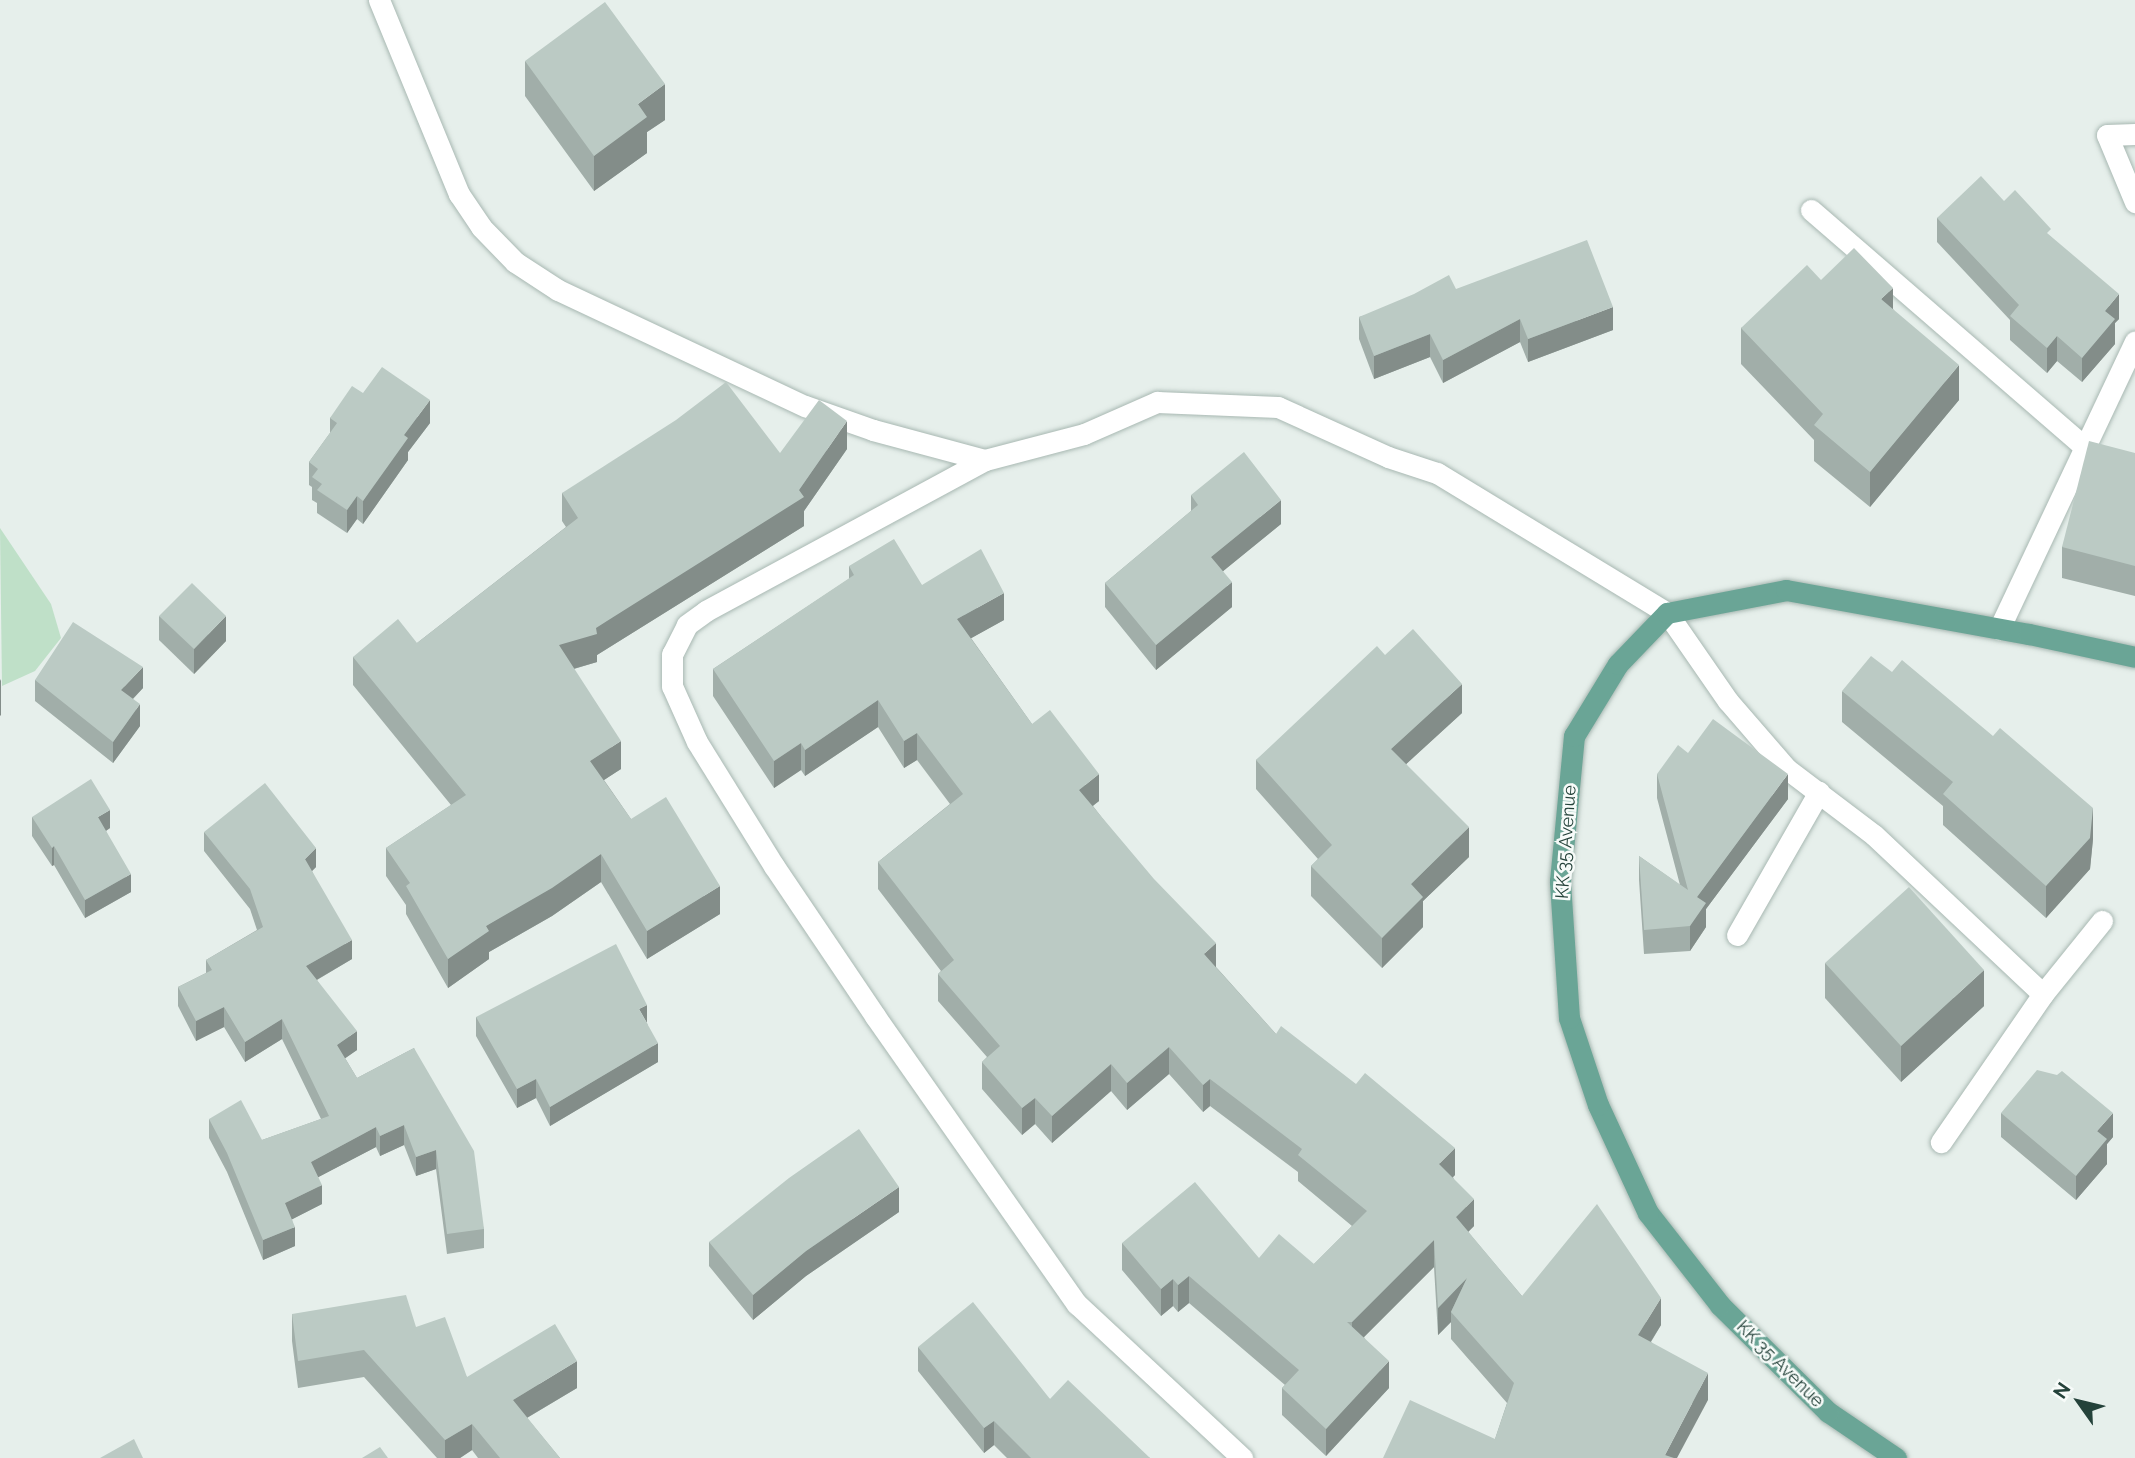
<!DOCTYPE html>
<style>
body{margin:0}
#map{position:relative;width:2135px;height:1458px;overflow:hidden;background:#e6efeb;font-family:Raleway,sans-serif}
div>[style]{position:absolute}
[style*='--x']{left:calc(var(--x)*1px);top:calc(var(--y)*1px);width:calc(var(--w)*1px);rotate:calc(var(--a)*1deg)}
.green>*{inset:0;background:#bfe0c8}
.roads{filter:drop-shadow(0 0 2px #a8b8b2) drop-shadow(0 0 2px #a8b8b2)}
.minor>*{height:21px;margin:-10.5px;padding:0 10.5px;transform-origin:10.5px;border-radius:10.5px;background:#fff}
.major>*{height:21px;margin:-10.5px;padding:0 10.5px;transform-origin:10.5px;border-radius:10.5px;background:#6aa596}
.wall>*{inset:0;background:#a1aea9}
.shaded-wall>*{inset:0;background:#838d89}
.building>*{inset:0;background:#bbcac4}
span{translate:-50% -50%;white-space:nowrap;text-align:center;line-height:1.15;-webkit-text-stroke:5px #f7fbf9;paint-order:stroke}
.street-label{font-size:18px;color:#24423a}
.north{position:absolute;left:2044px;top:1367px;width:70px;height:70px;-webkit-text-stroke:5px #f7fbf9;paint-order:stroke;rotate:304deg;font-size:19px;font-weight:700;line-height:28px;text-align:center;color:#24423a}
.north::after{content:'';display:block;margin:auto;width:24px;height:32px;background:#24423a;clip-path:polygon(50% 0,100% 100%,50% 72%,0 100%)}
</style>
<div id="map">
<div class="green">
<i style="clip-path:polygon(0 528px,51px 604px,61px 638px,35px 671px,2px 686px)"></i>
</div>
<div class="roads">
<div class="minor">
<i style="--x:379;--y:0;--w:210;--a:67.6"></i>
<i style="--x:459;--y:194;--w:40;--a:56"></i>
<i style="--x:481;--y:227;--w:49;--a:45.8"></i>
<i style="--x:515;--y:262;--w:51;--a:33.1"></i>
<i style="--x:558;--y:290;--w:273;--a:25.2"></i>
<i style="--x:805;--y:406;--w:72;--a:19.4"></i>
<i style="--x:873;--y:430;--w:116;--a:15"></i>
<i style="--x:985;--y:460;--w:102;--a:-14.7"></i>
<i style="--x:1084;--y:434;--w:80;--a:-23.7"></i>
<i style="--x:1157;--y:402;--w:121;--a:2.4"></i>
<i style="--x:1278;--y:407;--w:121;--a:24.4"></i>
<i style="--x:1388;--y:457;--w:52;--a:18.1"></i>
<i style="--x:1437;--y:473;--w:269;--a:31.3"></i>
<i style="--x:1667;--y:613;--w:107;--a:55.3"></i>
<i style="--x:1728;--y:701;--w:90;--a:49.1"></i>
<i style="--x:1787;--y:769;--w:109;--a:37.2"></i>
<i style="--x:1874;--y:835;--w:232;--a:43.3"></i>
<i style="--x:2043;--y:994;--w:180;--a:124.6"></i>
<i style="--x:2135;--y:134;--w:28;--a:178"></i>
<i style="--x:2107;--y:135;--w:73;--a:67.3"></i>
<i style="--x:1811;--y:210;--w:362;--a:40.9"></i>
<i style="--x:985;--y:460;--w:317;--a:151.6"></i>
<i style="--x:706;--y:611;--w:24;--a:144"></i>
<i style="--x:687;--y:625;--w:33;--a:117"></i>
<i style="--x:672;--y:654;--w:32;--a:90"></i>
<i style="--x:672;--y:686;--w:61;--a:65.9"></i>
<i style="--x:697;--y:742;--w:146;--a:58.2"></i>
<i style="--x:774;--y:866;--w:181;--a:56"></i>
<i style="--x:875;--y:1016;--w:352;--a:55"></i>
<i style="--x:1077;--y:1304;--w:226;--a:43"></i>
<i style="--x:1999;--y:629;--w:318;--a:-64.7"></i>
<i style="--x:1737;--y:935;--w:165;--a:-60.2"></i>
<i style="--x:2043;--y:994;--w:94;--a:-51.1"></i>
</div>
<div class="major">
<i style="--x:1896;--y:1458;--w:82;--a:-145.9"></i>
<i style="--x:1828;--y:1412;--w:152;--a:-135.3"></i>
<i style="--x:1720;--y:1305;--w:117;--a:-128"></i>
<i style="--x:1648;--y:1213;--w:119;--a:-114.8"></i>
<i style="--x:1598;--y:1105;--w:92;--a:-108.4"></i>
<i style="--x:1569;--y:1018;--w:137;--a:-93.8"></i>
<i style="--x:1560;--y:881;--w:146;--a:-84.5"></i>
<i style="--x:1574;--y:736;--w:84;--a:-58.6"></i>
<i style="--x:1618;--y:664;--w:71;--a:-46.1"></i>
<i style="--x:1667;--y:613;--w:121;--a:-10.9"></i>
<i style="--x:1786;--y:590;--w:247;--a:10.3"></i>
<i style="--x:2029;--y:634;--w:108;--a:12.2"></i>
</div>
</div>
<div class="wall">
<i style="clip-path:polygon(525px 61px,665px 120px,647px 132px,647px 153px,594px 191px,525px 96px)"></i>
<i style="clip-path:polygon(2004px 201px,2051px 237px,2119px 319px,2115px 323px,2115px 344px,2082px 382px,2057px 361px,2047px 373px,2010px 340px,2010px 320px,1937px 242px,1937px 218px)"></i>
<i style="clip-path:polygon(1821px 280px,1893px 309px,1959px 400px,1870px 507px,1814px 461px,1814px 440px,1741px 364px,1741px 328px)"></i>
<i style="clip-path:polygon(1456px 289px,1613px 330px,1528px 362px,1520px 342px,1443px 383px,1430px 357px,1374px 379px,1359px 339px,1359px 317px)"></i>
<i style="clip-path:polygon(363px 393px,430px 423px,408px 452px,408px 460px,363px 524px,357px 519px,347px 533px,317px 513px,317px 503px,312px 500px,312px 487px,309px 485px,309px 462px,330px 433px,330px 418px)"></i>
<i style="clip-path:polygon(847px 449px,804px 511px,804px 526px,597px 655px,597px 662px,574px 669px,621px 769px,604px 780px,631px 819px,720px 914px,647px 959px,601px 882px,552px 916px,489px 952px,489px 959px,448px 988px,406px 914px,406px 905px,386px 876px,386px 848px,451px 805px,353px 685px,353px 657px,417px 643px,566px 527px,562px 521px,562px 493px,780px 453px)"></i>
<i style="clip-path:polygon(2135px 453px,2135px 596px,2062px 578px,2062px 547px)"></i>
<i style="clip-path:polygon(1191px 495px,1281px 524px,1223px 571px,1232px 607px,1156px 670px,1105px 607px,1105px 583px,1191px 511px)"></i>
<i style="clip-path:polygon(849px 566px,922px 585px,1004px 620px,971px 638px,1032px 724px,1099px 801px,1093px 806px,1216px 967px,1276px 1034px,1455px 1175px,1453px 1177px,1474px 1226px,1468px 1232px,1522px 1296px,1661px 1325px,1651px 1342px,1708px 1400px,1495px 1439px,1507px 1403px,1451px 1339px,1451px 1322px,1438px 1335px,1434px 1267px,1364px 1337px,1389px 1388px,1326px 1456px,1282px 1415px,1282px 1388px,1285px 1385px,1189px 1303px,1178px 1312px,1173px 1306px,1161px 1316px,1122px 1270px,1122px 1243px,1314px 1264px,1352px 1226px,1298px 1181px,1298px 1172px,1210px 1106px,1203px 1112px,1169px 1074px,1127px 1110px,1111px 1091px,1052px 1143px,1035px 1124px,1022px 1135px,982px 1089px,982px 1062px,987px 1057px,938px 1001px,938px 974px,941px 971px,878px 889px,878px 862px,950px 804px,917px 760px,904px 768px,878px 727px,805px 776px,801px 770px,774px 788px,713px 696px,713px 669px,849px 579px)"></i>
<i style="clip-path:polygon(159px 616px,226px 641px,194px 674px,159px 640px)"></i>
<i style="clip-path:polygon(1385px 655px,1462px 713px,1406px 764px,1469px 857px,1423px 901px,1423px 927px,1382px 968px,1311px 896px,1311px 866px,1318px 859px,1256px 789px,1256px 760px)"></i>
<i style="clip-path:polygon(35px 680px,143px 688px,133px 699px,140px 726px,113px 763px,35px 701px)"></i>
<i style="clip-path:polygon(1842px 691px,2093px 839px,2090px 869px,2046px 918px,1943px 825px,1943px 806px,1842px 722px)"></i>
<i style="clip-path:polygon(1657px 774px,1788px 799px,1706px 909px,1706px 927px,1690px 951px,1644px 954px,1639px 880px,1639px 856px,1680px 885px,1657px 798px)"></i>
<i style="clip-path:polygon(32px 817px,110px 828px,106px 831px,131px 892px,85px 918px,54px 865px,52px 866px,32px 836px)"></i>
<i style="clip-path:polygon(204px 832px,316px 867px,312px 871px,352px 959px,317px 980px,357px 1050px,345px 1058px,357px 1078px,414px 1048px,484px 1229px,484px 1248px,447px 1254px,436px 1169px,416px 1176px,404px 1145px,380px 1156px,376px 1147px,318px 1177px,322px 1204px,292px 1219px,295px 1246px,263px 1260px,227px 1172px,209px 1138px,209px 1119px,262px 1140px,321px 1119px,282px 1039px,245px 1062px,224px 1027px,196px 1041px,178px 1006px,178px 987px,206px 973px,206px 960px,257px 930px,250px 909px,204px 851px)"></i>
<i style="clip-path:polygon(1825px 963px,1984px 1006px,1901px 1082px,1825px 998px)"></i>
<i style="clip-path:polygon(476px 1017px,647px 1023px,658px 1062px,550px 1126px,536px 1098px,517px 1108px,476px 1036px)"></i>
<i style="clip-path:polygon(2001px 1113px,2113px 1137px,2107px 1144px,2107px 1164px,2076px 1200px,2001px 1137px)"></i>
<i style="clip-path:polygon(899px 1212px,806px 1276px,753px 1320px,709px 1266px,709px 1242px)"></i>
<i style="clip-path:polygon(292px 1314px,416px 1327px,467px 1377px,577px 1388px,527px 1418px,560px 1458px,478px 1458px,472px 1450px,460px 1458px,437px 1458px,364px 1377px,298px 1388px,292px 1341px)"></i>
<i style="clip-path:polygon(918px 1347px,1050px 1399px,1150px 1458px,1007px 1458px,994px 1445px,984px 1453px,918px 1371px)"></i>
</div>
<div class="shaded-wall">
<i style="clip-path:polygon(665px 84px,665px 120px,647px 132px,647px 153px,594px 191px,594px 156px,638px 104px)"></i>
<i style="clip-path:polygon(1893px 288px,1893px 324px,1881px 299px)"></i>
<i style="clip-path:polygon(2119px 294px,2119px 319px,2115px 323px,2115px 344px,2082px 382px,2082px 358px,2105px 311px)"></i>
<i style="clip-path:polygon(1613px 307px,1613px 330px,1528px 362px,1528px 339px)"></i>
<i style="clip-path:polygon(1520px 319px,1520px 342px,1443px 383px,1443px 360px)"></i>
<i style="clip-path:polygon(1430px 334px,1430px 357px,1374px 379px,1374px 356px)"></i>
<i style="clip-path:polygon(2057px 336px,2057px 361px,2047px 373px,2047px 348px)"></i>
<i style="clip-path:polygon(1959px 365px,1959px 400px,1870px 507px,1870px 472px)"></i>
<i style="clip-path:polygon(430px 400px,430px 423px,408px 452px,408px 460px,363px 524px,363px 501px,404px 435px)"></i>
<i style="clip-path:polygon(847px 421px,847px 449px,804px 511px,804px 526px,597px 655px,597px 662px,559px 673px,559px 645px,799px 490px)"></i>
<i style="clip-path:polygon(357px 496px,357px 519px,347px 533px,347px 510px)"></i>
<i style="clip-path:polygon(1281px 500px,1281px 524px,1211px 581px,1211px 557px)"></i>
<i style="clip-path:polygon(1232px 582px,1232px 607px,1156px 670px,1156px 645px)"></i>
<i style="clip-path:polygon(1004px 593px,1004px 620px,957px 646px,957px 619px)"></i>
<i style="clip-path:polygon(226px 616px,226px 641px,194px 674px,194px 649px)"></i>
<i style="clip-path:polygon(143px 667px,143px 688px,121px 711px,121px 690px)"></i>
<i style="clip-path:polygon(1px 679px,1px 715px,0 716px,0 681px)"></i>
<i style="clip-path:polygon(1462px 684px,1462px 713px,1391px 778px,1391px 749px)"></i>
<i style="clip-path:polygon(878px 700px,878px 727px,805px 776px,805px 750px)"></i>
<i style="clip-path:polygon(140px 704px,140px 726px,113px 763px,113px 742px)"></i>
<i style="clip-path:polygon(917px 733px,917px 760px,904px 768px,904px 741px)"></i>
<i style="clip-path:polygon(621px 741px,621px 769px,590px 789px,590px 761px)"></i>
<i style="clip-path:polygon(801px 743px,801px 770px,774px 788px,774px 761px)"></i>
<i style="clip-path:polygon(1099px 774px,1099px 801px,1079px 816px,1079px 790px)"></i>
<i style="clip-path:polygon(1788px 774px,1788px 799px,1706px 909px,1706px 927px,1690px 951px,1690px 926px,1697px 897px)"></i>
<i style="clip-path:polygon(2093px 808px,2093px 839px,2090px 869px,2046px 918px,2046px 886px)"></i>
<i style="clip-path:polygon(110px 810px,110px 828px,98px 836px,98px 817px)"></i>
<i style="clip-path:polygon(1469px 827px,1469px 857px,1423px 901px,1423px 927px,1382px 968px,1382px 938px,1411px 884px)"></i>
<i style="clip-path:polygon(54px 846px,54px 865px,52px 866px,52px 848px)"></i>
<i style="clip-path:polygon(316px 848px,316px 867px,305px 878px,305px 859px)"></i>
<i style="clip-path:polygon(601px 854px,601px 882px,552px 916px,489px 952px,489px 959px,448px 988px,448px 959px,486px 926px)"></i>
<i style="clip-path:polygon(131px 874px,131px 892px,85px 918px,85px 900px)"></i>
<i style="clip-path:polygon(720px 886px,720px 914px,647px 959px,647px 931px)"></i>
<i style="clip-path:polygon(352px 940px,352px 959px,306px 986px,306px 966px)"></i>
<i style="clip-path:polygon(1216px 943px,1216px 970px,1204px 954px)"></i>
<i style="clip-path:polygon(1984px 970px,1984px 1006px,1901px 1082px,1901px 1046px)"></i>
<i style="clip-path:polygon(647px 1005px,647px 1023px,639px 1009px)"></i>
<i style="clip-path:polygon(224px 1007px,224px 1027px,196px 1041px,196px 1021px)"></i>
<i style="clip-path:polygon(282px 1019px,282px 1039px,245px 1062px,245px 1042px)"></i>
<i style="clip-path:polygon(357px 1031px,357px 1050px,337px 1064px,337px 1045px)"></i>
<i style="clip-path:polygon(658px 1043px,658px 1062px,550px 1126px,550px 1107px)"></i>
<i style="clip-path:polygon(1169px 1047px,1169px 1074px,1127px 1110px,1127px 1083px)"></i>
<i style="clip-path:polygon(1111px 1064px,1111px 1091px,1052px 1143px,1052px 1116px)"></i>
<i style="clip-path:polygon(536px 1079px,536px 1098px,517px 1108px,517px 1089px)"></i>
<i style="clip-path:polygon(1210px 1079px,1210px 1106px,1203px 1112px,1203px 1085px)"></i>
<i style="clip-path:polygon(1035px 1098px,1035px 1124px,1022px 1135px,1022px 1108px)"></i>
<i style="clip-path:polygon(2113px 1113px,2113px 1137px,2107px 1144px,2107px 1164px,2076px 1200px,2076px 1176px,2097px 1131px)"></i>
<i style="clip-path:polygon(404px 1125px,404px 1145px,380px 1156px,380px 1136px)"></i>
<i style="clip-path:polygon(376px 1127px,376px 1147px,311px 1181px,311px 1162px)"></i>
<i style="clip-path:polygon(1455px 1148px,1455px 1175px,1439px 1191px,1439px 1164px)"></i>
<i style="clip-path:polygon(436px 1150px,436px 1169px,416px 1176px,416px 1157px)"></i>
<i style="clip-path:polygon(322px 1185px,322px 1204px,285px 1223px,285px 1203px)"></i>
<i style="clip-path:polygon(899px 1187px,899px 1212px,806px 1276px,753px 1320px,753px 1295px,806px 1251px)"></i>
<i style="clip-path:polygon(1474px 1199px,1474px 1226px,1456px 1244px,1456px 1217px)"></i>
<i style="clip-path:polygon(295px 1227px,295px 1246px,263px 1260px,263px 1240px)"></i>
<i style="clip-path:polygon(1434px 1240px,1434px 1267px,1352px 1349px,1352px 1322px)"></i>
<i style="clip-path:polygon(1189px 1276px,1189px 1303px,1178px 1312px,1178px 1285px)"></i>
<i style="clip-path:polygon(1467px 1278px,1451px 1312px,1451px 1322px,1438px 1335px,1438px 1308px)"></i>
<i style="clip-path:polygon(1173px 1279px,1173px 1306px,1161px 1316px,1161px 1289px)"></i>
<i style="clip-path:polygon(1661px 1298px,1661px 1325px,1638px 1362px,1638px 1335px)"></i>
<i style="clip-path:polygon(577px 1361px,577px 1388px,513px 1426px,513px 1400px)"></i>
<i style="clip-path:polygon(1389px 1361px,1389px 1388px,1326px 1456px,1326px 1429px)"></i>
<i style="clip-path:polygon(1708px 1373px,1708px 1400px,1677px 1458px,1665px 1458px,1665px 1455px)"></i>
<i style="clip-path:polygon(994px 1421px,994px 1445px,984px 1453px,984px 1428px)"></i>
<i style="clip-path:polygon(472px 1424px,472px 1450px,460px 1458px,445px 1458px,445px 1440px)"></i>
</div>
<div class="building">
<i style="clip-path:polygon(605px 2px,665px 84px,638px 104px,647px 117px,594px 156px,525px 61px)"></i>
<i style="clip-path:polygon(1981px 176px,2004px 201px,2015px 190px,2051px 229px,2047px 233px,2119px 294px,2105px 311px,2115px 319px,2082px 358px,2057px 336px,2047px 348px,2010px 316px,2019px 305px,1937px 218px)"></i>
<i style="clip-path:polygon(1587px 240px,1613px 307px,1528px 339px,1520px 319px,1443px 360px,1430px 334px,1374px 356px,1359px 317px,1414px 294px,1449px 275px,1456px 289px)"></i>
<i style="clip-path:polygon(1854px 248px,1893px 288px,1881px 299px,1959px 365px,1870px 472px,1814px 425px,1823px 414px,1741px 328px,1807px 265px,1821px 280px)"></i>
<i style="clip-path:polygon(382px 367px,430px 400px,404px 435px,408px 438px,363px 501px,357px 496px,347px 510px,317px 490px,322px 484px,312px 477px,318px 469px,309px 462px,337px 423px,330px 418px,352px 386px,363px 393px)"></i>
<i style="clip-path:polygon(726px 382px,780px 453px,819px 400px,847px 421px,799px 490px,804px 497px,596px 628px,597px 634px,559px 645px,621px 741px,590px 761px,631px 819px,666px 797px,720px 886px,647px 931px,601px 854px,552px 888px,486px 926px,489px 931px,448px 959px,406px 886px,410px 883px,386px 848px,466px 795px,353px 657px,398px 619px,417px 643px,578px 518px,562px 493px,676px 420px)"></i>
<i style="clip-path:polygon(2089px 441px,2135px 453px,2135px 566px,2062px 547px)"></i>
<i style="clip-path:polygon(1244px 452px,1281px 500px,1211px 557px,1232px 582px,1156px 645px,1105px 583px,1198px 505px,1191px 495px)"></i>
<i style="clip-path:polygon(894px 539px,922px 585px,981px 549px,1004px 593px,957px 619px,1032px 724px,1050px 710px,1099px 774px,1079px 790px,1154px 879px,1216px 943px,1204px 954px,1276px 1034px,1281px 1026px,1356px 1084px,1365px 1073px,1455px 1148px,1439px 1164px,1474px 1199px,1456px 1217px,1522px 1296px,1597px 1204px,1661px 1298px,1638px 1335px,1708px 1373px,1665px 1455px,1674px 1458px,1383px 1458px,1410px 1400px,1495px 1439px,1514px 1383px,1451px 1312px,1467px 1278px,1438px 1308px,1434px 1240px,1352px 1322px,1347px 1322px,1389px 1361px,1326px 1429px,1282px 1388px,1299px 1370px,1189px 1276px,1178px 1285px,1173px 1279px,1161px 1289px,1122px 1243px,1195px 1182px,1259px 1258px,1279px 1234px,1314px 1264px,1367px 1211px,1298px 1155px,1302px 1149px,1210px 1079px,1203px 1085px,1169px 1047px,1127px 1083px,1111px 1064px,1052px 1116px,1035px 1098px,1022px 1108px,982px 1062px,1000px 1046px,938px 974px,954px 960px,878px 862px,963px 794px,917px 733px,904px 741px,878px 700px,805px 750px,801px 743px,774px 761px,713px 669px,854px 575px,849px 566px)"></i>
<i style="clip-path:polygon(192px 583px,226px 616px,194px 649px,159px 616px)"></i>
<i style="clip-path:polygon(73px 622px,143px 667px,121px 690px,140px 704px,113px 742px,35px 680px)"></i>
<i style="clip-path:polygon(1413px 629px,1462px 684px,1391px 749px,1469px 827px,1411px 884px,1423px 897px,1382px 938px,1311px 866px,1332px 845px,1256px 760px,1377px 646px,1385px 655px)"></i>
<i style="clip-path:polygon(1871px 656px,1892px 672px,1902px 660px,1993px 736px,2000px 728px,2093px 808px,2090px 838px,2046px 886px,1943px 794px,1953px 782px,1842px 691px)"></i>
<i style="clip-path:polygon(1713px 719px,1788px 774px,1697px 897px,1706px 903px,1690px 926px,1644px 930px,1639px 856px,1688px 890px,1657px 774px,1678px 745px,1688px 753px)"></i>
<i style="clip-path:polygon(91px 779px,110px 810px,98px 817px,131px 874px,85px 900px,54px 846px,52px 848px,32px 817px)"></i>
<i style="clip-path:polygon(265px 783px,316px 848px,305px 859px,352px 940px,306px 966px,357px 1031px,337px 1045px,357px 1078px,414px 1048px,474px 1151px,484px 1229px,447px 1234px,436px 1150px,416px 1157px,404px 1125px,380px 1136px,376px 1127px,311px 1162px,322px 1185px,285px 1203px,295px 1227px,263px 1240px,227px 1153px,209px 1119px,241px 1100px,262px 1140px,329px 1116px,282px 1019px,245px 1042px,224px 1007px,196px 1021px,178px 987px,212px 970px,206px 960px,263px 927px,250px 889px,204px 832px)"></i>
<i style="clip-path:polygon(1909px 887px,1984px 970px,1901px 1046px,1825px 963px)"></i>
<i style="clip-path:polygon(616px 944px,647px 1005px,639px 1009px,658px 1043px,550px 1107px,536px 1079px,517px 1089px,476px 1017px)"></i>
<i style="clip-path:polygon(2037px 1070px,2057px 1075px,2062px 1071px,2113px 1113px,2097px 1131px,2107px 1139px,2076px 1176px,2001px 1113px)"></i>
<i style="clip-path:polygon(859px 1129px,899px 1187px,806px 1251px,753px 1295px,709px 1242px,789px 1178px)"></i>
<i style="clip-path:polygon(406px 1295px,416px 1327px,445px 1317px,467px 1377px,555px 1324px,577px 1361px,513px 1400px,560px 1458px,500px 1458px,472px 1424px,445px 1440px,364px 1350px,298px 1361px,292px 1314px)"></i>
<i style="clip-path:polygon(973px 1302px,1050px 1399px,1068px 1380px,1150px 1458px,1031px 1458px,994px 1421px,984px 1428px,918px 1347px)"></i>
<i style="clip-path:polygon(134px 1439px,143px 1458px,100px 1458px)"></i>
<i style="clip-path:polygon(380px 1447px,388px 1458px,362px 1458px)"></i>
</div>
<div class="street-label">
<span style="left:1566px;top:842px;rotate:-86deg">KK 35 Avenue</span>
<span style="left:1780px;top:1364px;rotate:45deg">KK 35 Avenue</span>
</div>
<div class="north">N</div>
</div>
